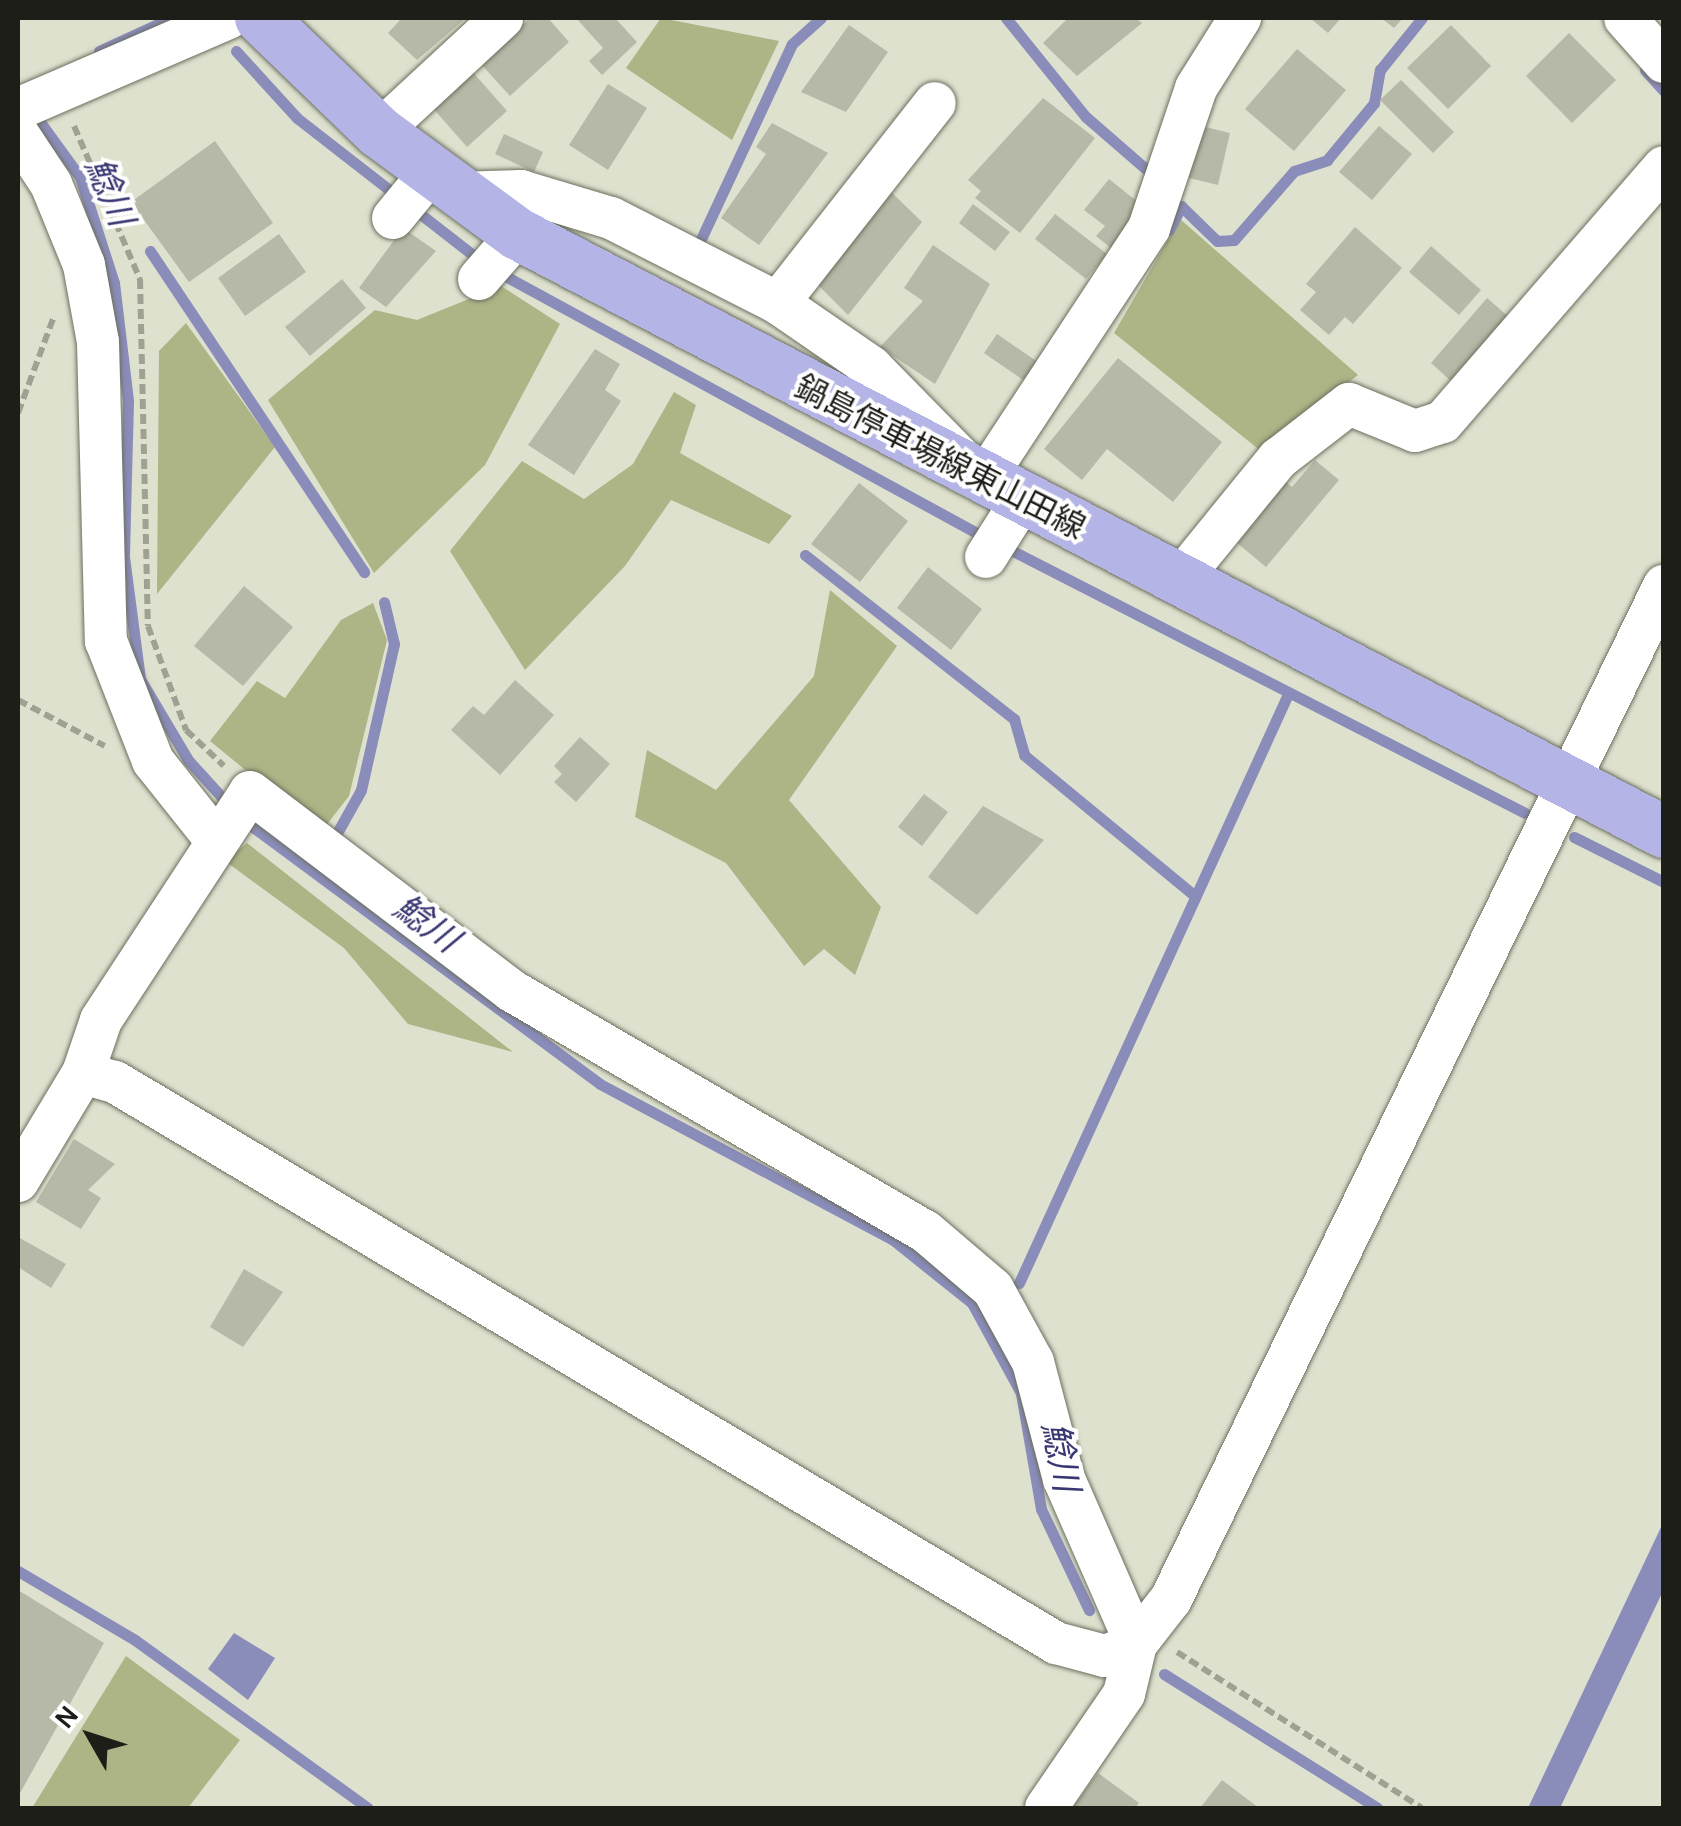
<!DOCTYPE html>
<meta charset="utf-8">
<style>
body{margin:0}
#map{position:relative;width:1681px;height:1826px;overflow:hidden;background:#dde1ce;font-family:Karla,"Noto Sans JP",sans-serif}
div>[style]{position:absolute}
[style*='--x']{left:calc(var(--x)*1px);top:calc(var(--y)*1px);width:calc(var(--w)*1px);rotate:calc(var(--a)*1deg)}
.green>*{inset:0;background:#adb486}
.water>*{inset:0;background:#8a8cb9}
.stream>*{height:11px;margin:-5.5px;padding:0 5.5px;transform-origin:5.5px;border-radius:5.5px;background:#8a8cb9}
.building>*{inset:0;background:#b6b9a7}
.path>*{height:6px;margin-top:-3px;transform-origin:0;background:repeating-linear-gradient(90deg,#9fa293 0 10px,transparent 0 15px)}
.roads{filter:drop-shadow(0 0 2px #6c6f5f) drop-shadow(0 0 2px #6c6f5f)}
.minor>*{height:42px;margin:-21px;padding:0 21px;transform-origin:21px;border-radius:21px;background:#fff}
.major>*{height:52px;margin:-26px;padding:0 26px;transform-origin:26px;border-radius:26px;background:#b4b4e6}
span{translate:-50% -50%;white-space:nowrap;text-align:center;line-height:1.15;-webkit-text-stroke:8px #fff;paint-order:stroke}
.street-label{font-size:32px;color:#1d1e17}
.water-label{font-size:35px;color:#3a3872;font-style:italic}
.frame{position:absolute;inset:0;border:20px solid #1d1e17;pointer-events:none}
.north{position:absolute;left:40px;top:1686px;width:100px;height:100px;-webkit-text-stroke:8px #fff;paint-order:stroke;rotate:309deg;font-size:28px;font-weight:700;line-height:40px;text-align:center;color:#1d1e17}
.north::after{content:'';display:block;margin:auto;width:35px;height:45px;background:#1d1e17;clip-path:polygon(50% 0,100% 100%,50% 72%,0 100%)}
</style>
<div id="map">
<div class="green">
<i style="clip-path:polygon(661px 18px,779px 41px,732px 140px,626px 68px)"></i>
<i style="clip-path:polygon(1180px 219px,1358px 375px,1262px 452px,1114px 333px)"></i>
<i style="clip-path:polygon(501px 286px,560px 324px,485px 465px,374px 573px,268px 400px,375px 310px,417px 320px)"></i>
<i style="clip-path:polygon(186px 323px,275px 447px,157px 594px,159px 351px)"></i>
<i style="clip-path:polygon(674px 392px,696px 405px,680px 453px,792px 516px,769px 544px,671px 500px,625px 566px,525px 670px,450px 551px,522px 461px,584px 499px,633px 464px)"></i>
<i style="clip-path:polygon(830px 590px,897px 646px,789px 800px,881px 907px,855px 975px,824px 949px,804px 966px,726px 863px,635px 817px,647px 750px,716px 790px,814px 676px)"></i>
<i style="clip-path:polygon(373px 603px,387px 640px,349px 796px,321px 832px,210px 741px,257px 681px,285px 698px,341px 620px)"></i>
<i style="clip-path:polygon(247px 843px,513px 1052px,408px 1024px,344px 948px,225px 861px)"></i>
<i style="clip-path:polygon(126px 1656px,240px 1740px,188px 1808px,32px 1808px)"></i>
</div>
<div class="water">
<i style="clip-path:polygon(1663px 1523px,1663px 1591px,1560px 1808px,1528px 1808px)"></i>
<i style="clip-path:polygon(234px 1633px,275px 1658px,248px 1700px,208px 1669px)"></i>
</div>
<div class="stream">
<i style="--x:1006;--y:18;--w:127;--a:51.1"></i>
<i style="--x:1086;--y:117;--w:91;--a:41"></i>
<i style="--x:99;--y:51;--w:79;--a:-24.6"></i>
<i style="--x:236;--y:51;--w:91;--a:47.7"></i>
<i style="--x:297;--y:118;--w:234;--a:37.9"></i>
<i style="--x:1645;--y:70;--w:28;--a:48"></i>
<i style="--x:32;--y:111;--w:82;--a:54"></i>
<i style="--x:80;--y:177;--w:111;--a:72.2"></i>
<i style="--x:114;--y:283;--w:119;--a:83.2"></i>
<i style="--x:128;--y:401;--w:156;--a:91.5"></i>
<i style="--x:124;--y:557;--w:123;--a:82.5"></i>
<i style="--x:140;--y:679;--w:94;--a:59.3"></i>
<i style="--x:188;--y:760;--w:61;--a:47.7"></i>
<i style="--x:1169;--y:230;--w:27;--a:-63"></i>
<i style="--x:1181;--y:206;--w:50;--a:44.2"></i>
<i style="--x:1217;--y:241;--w:17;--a:-3"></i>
<i style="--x:1234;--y:240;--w:91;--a:-49"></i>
<i style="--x:1294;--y:171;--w:35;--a:-18"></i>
<i style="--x:1327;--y:160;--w:74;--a:-50.5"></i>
<i style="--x:1374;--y:103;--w:34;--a:-80"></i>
<i style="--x:1380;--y:70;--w:67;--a:-51.1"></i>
<i style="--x:701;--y:239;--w:215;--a:-65"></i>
<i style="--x:792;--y:44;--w:39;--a:-42"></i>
<i style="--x:150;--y:251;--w:386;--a:56.3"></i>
<i style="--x:498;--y:272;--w:556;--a:28.59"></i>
<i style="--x:1003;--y:546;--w:586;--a:27.09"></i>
<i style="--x:805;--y:555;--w:266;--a:38.1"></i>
<i style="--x:1014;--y:719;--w:37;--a:74"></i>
<i style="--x:1024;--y:755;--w:222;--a:39.5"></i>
<i style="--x:242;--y:819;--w:445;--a:36.5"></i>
<i style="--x:600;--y:1084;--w:331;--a:28"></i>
<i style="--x:892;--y:1239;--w:102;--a:38.7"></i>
<i style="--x:972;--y:1303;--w:102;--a:61.4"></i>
<i style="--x:1021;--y:1393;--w:118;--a:80.2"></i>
<i style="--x:1041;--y:1509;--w:112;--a:64.6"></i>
<i style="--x:337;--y:833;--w:49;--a:-60.8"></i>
<i style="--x:361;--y:790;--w:150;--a:-77.3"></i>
<i style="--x:394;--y:644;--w:43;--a:-103.4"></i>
<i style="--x:1574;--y:837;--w:101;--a:26.6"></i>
<i style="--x:1019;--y:1283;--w:648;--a:-65.45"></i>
<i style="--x:18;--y:1571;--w:136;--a:30.5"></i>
<i style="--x:135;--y:1640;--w:287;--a:35.8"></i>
<i style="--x:1164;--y:1674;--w:252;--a:32.1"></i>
</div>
<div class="building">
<i style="clip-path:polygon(402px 18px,466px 18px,417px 60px,388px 33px)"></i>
<i style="clip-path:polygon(530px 18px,548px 18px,569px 42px,510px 96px,480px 63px)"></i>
<i style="clip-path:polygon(576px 18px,615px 18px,637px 42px,602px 75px,589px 61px,603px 48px)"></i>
<i style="clip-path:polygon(1068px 18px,1135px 18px,1142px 23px,1077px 76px,1043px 43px)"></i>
<i style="clip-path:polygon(1310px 18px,1341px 18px,1328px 33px)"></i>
<i style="clip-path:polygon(1381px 18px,1403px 18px,1394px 28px)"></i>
<i style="clip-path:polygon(849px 25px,888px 52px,846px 112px,801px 92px)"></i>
<i style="clip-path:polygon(1451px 25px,1491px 66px,1448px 109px,1407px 68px)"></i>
<i style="clip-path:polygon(1569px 33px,1616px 80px,1572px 123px,1526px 76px)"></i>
<i style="clip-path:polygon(1297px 49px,1346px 90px,1294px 151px,1245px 109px)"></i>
<i style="clip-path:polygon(471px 70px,507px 111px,467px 147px,431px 106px)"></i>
<i style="clip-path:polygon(1401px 80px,1454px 132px,1433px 153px,1380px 100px)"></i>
<i style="clip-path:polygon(608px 84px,647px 108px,608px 170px,569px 145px)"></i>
<i style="clip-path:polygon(1043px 98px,1095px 138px,1020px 233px,975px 198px,981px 191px,968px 180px)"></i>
<i style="clip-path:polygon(772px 123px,828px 153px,759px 245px,721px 218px,766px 154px,756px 147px)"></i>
<i style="clip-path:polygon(1197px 125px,1230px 133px,1218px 185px,1185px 177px)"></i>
<i style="clip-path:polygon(1379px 126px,1412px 154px,1372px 200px,1339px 172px)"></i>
<i style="clip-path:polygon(504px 134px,543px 152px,534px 172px,495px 154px)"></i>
<i style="clip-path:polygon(215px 141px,273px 223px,189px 282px,131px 202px)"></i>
<i style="clip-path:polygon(1109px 179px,1144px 207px,1111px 248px,1096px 236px,1105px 226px,1084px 210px)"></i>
<i style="clip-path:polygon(885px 186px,922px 222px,848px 315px,813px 280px)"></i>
<i style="clip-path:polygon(973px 204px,1010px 232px,995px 251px,959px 223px)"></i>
<i style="clip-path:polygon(1055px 214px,1107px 254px,1086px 279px,1035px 239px)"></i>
<i style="clip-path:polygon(1355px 227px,1402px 268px,1353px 324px,1345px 317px,1329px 335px,1300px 310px,1316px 292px,1306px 284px)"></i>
<i style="clip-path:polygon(403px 228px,436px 251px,386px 307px,359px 288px)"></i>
<i style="clip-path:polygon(279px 234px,306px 272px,245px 316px,218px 278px)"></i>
<i style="clip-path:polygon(933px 245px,990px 284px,935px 384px,880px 347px,923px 301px,904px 288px)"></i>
<i style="clip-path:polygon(1431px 246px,1481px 290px,1459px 315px,1409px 272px)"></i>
<i style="clip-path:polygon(342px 279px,366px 308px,310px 356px,285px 327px)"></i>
<i style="clip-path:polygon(1487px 298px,1509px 317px,1453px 383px,1431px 363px)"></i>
<i style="clip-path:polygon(997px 334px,1039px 363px,1026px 382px,984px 353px)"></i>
<i style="clip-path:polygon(595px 349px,620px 364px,605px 390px,621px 401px,574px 475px,528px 445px)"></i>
<i style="clip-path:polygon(1118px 358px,1222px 442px,1173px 502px,1107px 449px,1082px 480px,1044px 449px)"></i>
<i style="clip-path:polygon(1315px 460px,1339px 480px,1266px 567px,1231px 538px,1282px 479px,1292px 487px)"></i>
<i style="clip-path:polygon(859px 483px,908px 521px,860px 582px,811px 544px)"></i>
<i style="clip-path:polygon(928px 567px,982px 609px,951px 650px,897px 608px)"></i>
<i style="clip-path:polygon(244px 586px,293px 627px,243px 686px,194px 646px)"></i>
<i style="clip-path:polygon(515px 680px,554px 715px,500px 775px,451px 730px,473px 706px,484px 715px)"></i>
<i style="clip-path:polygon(580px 737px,610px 764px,576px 802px,554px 782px,562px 774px,554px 766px)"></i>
<i style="clip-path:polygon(924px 794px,948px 812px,922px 846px,898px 827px)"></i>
<i style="clip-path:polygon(983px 806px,1044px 840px,977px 915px,928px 877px)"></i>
<i style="clip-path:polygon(74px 1139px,115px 1164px,88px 1190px,101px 1198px,81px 1229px,36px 1202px)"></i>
<i style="clip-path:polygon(18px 1237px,66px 1264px,51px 1288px,18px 1267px)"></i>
<i style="clip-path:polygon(244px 1269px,283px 1292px,243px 1347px,210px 1327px)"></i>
<i style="clip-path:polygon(18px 1590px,104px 1643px,20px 1793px,18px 1791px)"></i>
<i style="clip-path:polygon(1098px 1773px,1139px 1803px,1135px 1808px,1072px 1808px)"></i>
<i style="clip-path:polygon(1222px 1780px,1259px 1808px,1200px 1808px)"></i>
</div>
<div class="path">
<i style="--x:74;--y:126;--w:167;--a:66.7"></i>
<i style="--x:140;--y:279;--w:347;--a:88.7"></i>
<i style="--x:148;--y:626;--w:111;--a:69.9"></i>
<i style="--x:186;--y:730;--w:52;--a:43.5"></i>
<i style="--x:18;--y:413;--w:103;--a:-69.6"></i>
<i style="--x:18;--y:700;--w:98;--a:27.9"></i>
<i style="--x:1177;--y:1652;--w:290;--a:32.5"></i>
</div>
<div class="roads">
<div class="minor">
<i style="--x:1625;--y:18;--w:59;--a:48.4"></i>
<i style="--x:18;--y:109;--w:229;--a:-23.4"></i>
<i style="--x:379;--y:132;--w:168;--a:-42.8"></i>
<i style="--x:18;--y:134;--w:60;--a:56.6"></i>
<i style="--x:51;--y:184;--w:87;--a:67.8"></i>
<i style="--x:84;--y:265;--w:78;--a:79.7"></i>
<i style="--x:98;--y:342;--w:299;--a:88.5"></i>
<i style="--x:106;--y:641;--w:129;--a:68.6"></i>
<i style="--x:153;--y:761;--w:100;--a:51.5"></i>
<i style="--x:457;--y:193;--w:64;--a:-1.8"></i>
<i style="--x:521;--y:191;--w:94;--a:16.7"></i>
<i style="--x:611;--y:218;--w:187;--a:27"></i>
<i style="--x:778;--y:303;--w:113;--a:34.5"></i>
<i style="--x:871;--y:367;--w:160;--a:45.5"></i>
<i style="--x:983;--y:481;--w:303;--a:-56.7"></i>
<i style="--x:1149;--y:228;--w:148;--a:-71.4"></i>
<i style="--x:1196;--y:88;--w:83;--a:-57.8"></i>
<i style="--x:393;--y:218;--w:58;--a:-50.6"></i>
<i style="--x:479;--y:279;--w:60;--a:-49.1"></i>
<i style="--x:778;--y:303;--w:254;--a:-51.9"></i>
<i style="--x:986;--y:557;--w:67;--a:-57.7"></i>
<i style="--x:1178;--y:582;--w:159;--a:-50.9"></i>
<i style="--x:1278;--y:459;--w:90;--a:-37.8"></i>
<i style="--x:1349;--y:404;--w:71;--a:22.2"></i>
<i style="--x:1415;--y:431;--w:29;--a:-18"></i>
<i style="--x:1443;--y:422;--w:337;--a:-49.1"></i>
<i style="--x:83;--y:1073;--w:56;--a:-71.2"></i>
<i style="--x:101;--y:1020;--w:272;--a:-56.8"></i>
<i style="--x:250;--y:792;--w:329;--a:37.2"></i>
<i style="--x:512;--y:991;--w:478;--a:30.2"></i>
<i style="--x:925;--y:1231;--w:89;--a:40.5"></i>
<i style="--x:993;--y:1289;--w:83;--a:61.3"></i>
<i style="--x:1033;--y:1362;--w:121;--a:75.2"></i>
<i style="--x:1064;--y:1479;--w:180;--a:66.4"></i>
<i style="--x:1136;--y:1644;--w:51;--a:103.5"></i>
<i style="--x:1124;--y:1694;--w:138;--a:124.4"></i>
<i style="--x:18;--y:1181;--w:126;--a:-59"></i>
<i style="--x:83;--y:1073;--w:33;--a:16"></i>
<i style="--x:115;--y:1082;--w:1096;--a:30.8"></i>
<i style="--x:1056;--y:1643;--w:51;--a:14.9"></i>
<i style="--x:1105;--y:1656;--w:33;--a:-21"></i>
<i style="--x:1136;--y:1644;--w:57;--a:-52.1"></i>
<i style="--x:1171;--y:1599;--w:1127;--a:-64.05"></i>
</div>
<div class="major">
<i style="--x:261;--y:18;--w:164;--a:44"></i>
<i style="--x:379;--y:132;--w:172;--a:36.3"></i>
<i style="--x:518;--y:234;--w:1293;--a:27.56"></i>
</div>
</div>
<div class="street-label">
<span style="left:940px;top:458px;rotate:27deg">鍋島停車場線東山田線</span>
</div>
<div class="water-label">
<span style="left:109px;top:192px;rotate:67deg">鯰川</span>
<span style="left:426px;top:924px;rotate:36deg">鯰川</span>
<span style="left:1060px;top:1457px;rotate:79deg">鯰川</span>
</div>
<div class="frame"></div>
<div class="north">N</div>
</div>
